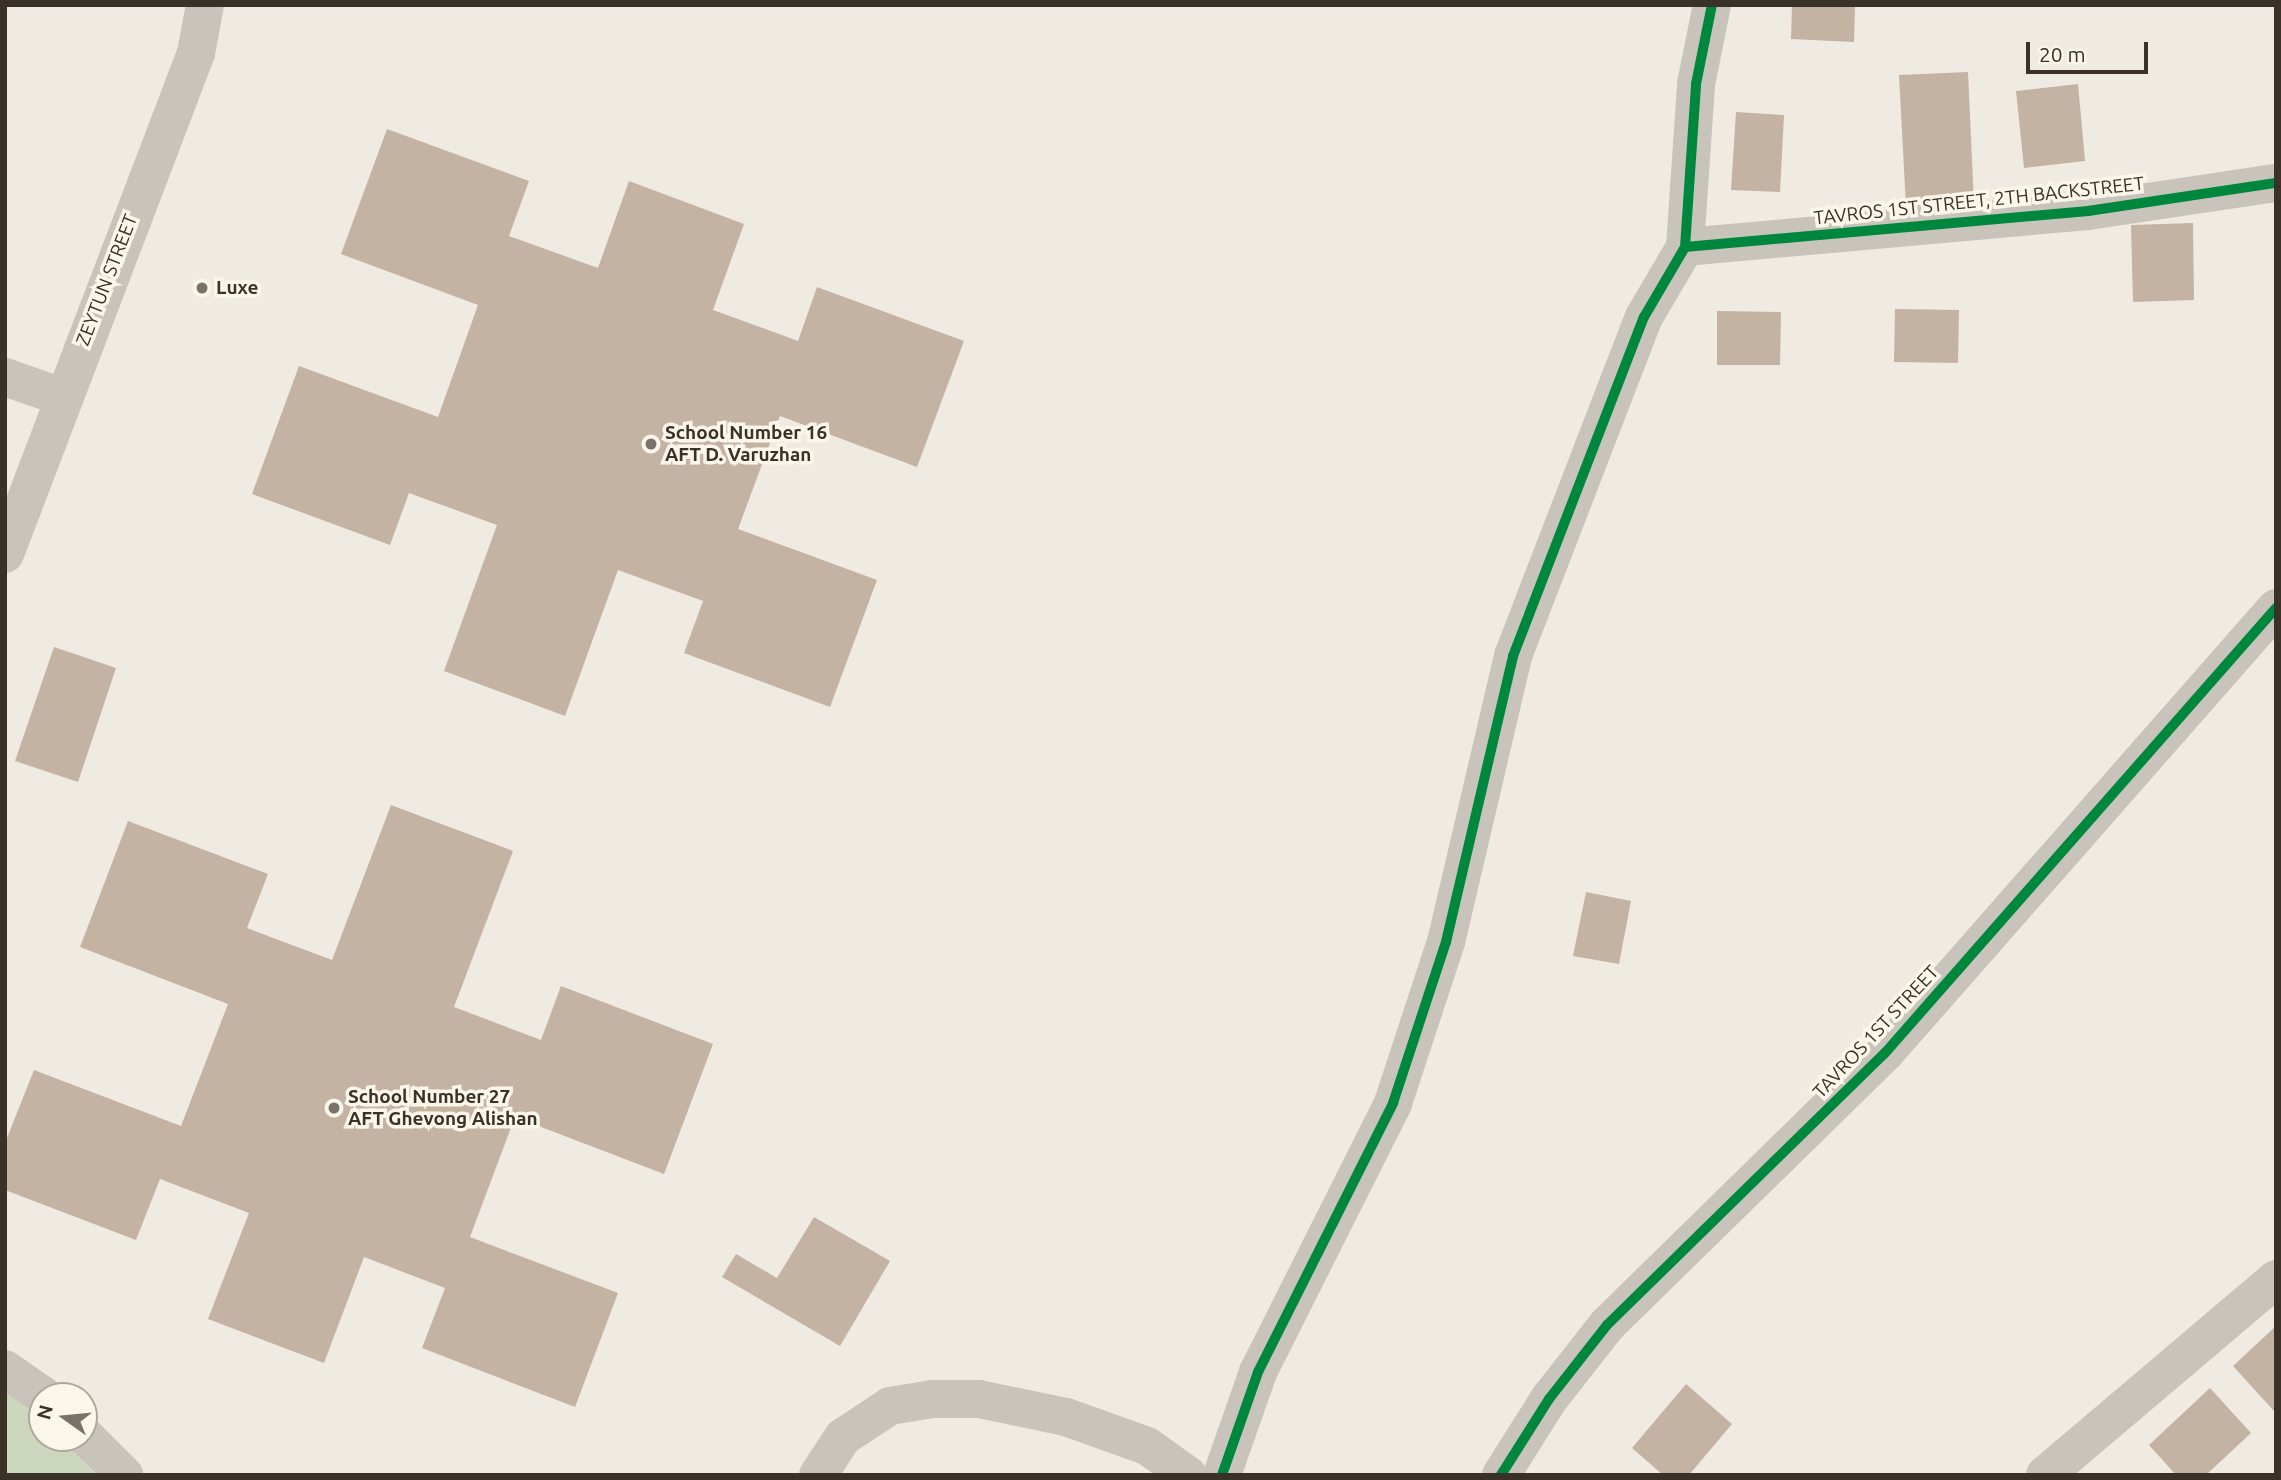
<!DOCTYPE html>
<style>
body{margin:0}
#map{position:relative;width:2281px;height:1480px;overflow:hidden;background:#efebe2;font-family:Ubuntu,sans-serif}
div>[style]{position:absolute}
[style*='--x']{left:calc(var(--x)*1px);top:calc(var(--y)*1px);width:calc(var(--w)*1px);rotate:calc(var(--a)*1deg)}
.green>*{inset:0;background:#ccd6bc}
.building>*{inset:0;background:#c4b2a3}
.minor>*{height:38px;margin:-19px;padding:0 19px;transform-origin:19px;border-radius:19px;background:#c9c4bb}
.cycleway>*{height:10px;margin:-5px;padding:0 5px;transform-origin:5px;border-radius:5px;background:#00873e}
.dots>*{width:19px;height:19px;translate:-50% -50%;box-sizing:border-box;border:4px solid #fbf6ea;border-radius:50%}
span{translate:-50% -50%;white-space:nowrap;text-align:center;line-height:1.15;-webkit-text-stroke:7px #fbf6ea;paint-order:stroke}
.street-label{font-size:19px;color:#3a3129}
.poi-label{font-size:19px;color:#3a3129;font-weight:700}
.left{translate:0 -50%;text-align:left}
.frame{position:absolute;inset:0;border:7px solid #3a3129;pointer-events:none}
.north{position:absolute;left:28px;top:1382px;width:70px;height:70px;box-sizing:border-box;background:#fbf6ea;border:2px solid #aea79d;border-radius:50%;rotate:285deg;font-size:19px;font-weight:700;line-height:28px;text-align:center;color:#3a3129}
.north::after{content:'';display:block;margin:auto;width:24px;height:32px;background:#79726a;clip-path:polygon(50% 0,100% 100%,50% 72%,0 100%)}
.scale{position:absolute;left:2026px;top:42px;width:122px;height:32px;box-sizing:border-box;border:4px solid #3a3129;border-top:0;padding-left:9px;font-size:21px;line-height:24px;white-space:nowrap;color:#3a3129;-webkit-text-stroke:5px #fbf6ea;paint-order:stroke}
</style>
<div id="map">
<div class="green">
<i style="clip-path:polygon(5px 1390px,42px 1419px,42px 1438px,62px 1438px,96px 1475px,5px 1475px)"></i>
</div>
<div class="building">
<i style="clip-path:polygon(1792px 5px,1855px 5px,1854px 42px,1791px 39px)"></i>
<i style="clip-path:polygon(1968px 72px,1974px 204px,1906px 207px,1899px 75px)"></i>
<i style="clip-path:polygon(2078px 84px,2085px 161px,2024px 168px,2016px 91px)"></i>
<i style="clip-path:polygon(1736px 112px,1784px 115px,1780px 192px,1731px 190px)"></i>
<i style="clip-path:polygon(387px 129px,529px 181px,509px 236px,598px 268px,629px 181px,744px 224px,713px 310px,798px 341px,817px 287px,964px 341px,917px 467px,780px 416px,738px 529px,877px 580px,830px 707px,684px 653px,703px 601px,618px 570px,565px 716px,444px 671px,497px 525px,409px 493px,390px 545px,252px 494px,299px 366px,438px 417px,478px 305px,341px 254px)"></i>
<i style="clip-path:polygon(2193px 223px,2194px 300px,2133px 302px,2131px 225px)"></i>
<i style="clip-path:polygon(1895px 309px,1959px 310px,1958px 363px,1894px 362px)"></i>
<i style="clip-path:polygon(1717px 311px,1781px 312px,1780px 365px,1717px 365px)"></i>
<i style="clip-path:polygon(54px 647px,116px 668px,78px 782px,15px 761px)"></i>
<i style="clip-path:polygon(391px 805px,513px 851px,454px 1007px,541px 1040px,561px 986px,713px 1044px,664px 1174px,515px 1117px,470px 1237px,618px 1293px,575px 1407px,422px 1348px,445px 1288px,364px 1257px,324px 1363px,208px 1319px,249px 1213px,160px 1179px,136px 1240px,5px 1190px,5px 1143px,34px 1070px,181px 1126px,228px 1004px,80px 947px,128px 821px,268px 874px,247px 928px,332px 960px)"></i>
<i style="clip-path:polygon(1586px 892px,1631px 901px,1619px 964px,1573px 956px)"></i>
<i style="clip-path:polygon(814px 1217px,890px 1261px,840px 1346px,722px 1277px,736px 1254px,777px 1278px)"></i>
<i style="clip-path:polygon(2276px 1326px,2276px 1409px,2274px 1411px,2233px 1366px)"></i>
<i style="clip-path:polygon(1686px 1384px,1732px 1424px,1689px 1475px,1663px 1475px,1632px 1448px)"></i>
<i style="clip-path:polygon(2210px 1388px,2251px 1433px,2206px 1475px,2176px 1475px,2149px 1445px)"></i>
</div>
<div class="minor">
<i style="--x:1685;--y:247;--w:405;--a:-5.1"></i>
<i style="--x:2088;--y:211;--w:190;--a:-8.5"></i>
<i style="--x:5;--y:377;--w:60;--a:19.3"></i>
<i style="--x:5;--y:554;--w:536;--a:-69.13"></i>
<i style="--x:196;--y:53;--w:49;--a:-79.4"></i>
<i style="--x:5;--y:1369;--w:47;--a:34.7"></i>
<i style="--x:84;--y:1435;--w:57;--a:45"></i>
<i style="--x:818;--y:1475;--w:45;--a:-56.7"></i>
<i style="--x:843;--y:1437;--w:56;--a:-33.4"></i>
<i style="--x:890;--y:1406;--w:43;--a:-9.5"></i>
<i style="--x:932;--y:1399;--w:47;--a:0"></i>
<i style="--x:979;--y:1399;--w:89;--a:11.7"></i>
<i style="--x:1066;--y:1417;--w:86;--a:19.7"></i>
<i style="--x:1147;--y:1446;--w:50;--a:35.3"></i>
<i style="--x:1222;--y:1475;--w:109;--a:-70.7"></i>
<i style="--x:1258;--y:1372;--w:301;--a:-63.3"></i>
<i style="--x:1393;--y:1103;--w:169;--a:-71.8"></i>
<i style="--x:1446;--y:942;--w:294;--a:-76.8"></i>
<i style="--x:1513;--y:656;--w:363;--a:-68.9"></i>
<i style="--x:1644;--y:317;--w:81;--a:-59.6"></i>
<i style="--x:1685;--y:247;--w:163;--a:-86.1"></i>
<i style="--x:1696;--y:84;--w:81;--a:-78.6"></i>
<i style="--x:1501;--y:1475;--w:90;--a:-57.7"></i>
<i style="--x:1549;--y:1399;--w:94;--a:-51.9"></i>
<i style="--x:1607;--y:1325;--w:389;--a:-44.4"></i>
<i style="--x:1885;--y:1053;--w:592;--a:-48.7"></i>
<i style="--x:2045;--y:1475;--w:303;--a:-40.3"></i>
</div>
<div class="cycleway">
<i style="--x:1685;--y:247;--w:405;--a:-5.1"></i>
<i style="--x:2088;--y:211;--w:190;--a:-8.5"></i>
<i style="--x:1222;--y:1475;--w:109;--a:-70.7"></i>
<i style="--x:1258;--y:1372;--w:301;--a:-63.3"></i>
<i style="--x:1393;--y:1103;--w:169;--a:-71.8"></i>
<i style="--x:1446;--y:942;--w:294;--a:-76.8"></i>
<i style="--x:1513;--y:656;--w:363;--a:-68.9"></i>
<i style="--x:1644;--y:317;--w:81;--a:-59.6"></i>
<i style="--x:1685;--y:247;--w:163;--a:-86.1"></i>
<i style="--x:1696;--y:84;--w:81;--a:-78.6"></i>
<i style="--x:1501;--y:1475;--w:90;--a:-57.7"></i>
<i style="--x:1549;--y:1399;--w:94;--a:-51.9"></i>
<i style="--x:1607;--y:1325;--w:389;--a:-44.4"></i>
<i style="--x:1885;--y:1053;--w:592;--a:-48.7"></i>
</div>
<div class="dots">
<i style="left:202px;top:288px;background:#79726a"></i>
<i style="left:651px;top:444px;background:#79726a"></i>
<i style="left:334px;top:1108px;background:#79726a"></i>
</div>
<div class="street-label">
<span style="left:1979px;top:201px;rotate:-6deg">TAVROS 1ST STREET, 2TH BACKSTREET</span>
<span style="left:107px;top:280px;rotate:-69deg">ZEYTUN STREET</span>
<span style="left:1876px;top:1032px;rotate:-47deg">TAVROS 1ST STREET</span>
</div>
<div class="poi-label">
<span class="left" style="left:216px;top:288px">Luxe</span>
<span class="left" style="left:665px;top:444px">School Number 16<br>AFT D. Varuzhan</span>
<span class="left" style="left:348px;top:1108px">School Number 27<br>AFT Ghevong Alishan</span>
</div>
<div class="frame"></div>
<div class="north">N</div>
<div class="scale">20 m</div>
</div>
